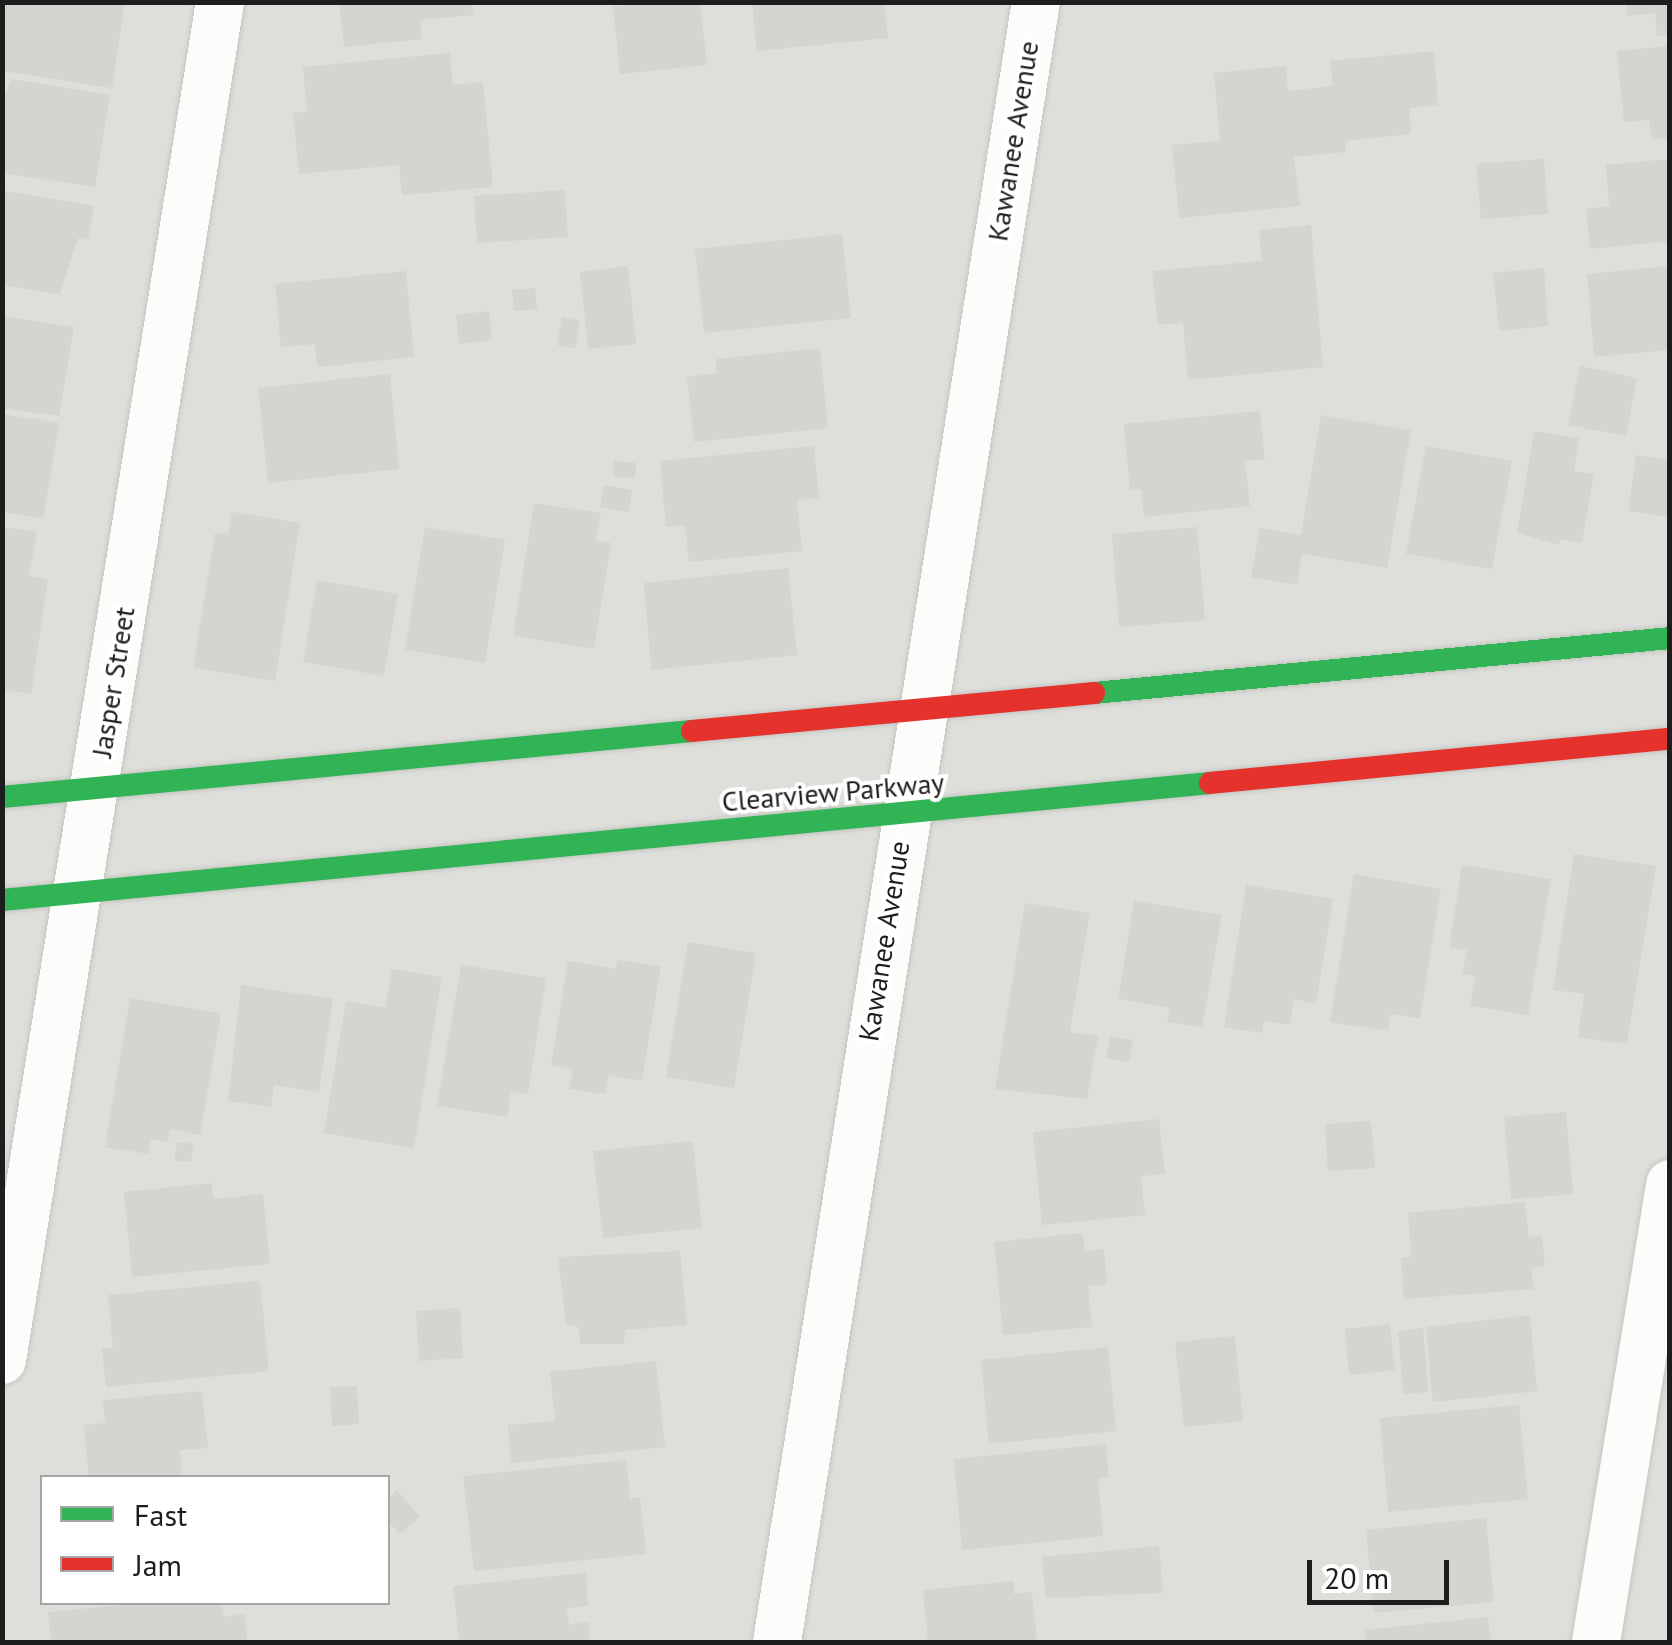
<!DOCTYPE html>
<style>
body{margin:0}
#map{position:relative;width:1672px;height:1645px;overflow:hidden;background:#ebece4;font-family:"PT Sans",sans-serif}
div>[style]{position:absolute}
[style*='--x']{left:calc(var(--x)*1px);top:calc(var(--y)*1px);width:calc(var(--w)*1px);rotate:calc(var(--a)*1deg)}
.residential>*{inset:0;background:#dededa}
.building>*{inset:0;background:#d5d5cf}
.roads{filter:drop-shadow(0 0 2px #c4c4c1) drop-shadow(0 0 2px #c4c4c1)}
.street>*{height:48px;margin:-24px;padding:0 24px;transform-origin:24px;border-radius:24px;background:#fcfcfb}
.fast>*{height:22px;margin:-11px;padding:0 11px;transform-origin:11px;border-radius:11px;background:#30b455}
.jam>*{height:22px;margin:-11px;padding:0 11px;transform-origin:11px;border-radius:11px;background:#e5322d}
span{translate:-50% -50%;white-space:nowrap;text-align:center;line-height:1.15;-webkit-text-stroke:8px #fff;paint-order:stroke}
.street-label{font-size:28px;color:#1d1d1d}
.frame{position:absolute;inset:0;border:5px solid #1d1d1d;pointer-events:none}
.legend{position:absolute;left:40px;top:1475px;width:350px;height:130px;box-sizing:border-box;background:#fff;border:2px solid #a5a5a5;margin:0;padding:12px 18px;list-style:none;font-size:30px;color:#1d1d1d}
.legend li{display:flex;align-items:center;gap:20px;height:50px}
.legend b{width:50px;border:2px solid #a5a5a5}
.scale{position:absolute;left:1307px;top:1560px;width:142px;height:45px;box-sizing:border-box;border:5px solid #1d1d1d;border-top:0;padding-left:12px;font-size:30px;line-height:35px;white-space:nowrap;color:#1d1d1d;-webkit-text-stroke:8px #fff;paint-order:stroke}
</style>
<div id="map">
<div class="residential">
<i style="clip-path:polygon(evenodd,3px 3px,1669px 3px,1669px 1642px,3px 1642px,3px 3px,42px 1478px,388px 1478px,388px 1602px,42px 1602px,42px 1478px)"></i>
</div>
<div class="building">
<i style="clip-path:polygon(125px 2px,112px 88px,2px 71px,2px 5px)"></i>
<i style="clip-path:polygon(339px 2px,472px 2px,473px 15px,420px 20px,422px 39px,344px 47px)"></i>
<i style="clip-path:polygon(700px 2px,707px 65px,620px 74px,613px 6px)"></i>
<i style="clip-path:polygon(752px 2px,884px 2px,888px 38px,757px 51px)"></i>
<i style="clip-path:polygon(1626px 2px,1670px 2px,1670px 35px,1657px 36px,1655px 13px,1627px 16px)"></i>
<i style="clip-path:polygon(1670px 46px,1670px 138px,1652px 140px,1649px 120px,1624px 122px,1617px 51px)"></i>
<i style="clip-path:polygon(1434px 51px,1438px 105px,1409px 108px,1411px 134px,1345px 141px,1346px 152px,1294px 157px,1300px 206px,1179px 218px,1172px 145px,1220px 141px,1214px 73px,1286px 66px,1288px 91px,1333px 86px,1330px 61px)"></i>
<i style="clip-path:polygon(450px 53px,453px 85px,483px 82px,493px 187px,402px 195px,399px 165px,299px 174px,293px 113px,307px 112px,303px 67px)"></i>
<i style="clip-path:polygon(11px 79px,110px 95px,95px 187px,2px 173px,2px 106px)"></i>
<i style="clip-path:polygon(1544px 159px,1548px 214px,1481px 219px,1476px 164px)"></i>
<i style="clip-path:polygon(1670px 159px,1670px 241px,1590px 249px,1586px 209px,1609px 206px,1606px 165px)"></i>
<i style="clip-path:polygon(565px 190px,568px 237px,477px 243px,474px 196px)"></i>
<i style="clip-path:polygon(5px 191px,94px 206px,88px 240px,78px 238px,60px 294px,2px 285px)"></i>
<i style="clip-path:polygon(1311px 225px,1323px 367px,1188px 380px,1183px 323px,1158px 325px,1152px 271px,1262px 261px,1259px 230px)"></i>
<i style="clip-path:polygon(842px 234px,851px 318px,704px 333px,695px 249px)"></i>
<i style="clip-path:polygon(628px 266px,636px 344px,588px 349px,580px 272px)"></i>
<i style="clip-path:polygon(1670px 266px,1670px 350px,1594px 357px,1587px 274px)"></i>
<i style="clip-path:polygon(1544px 268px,1548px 326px,1499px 331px,1493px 273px)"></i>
<i style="clip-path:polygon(406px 271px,414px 357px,317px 367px,315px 344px,281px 347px,275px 284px)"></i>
<i style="clip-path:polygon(535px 288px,537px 309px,514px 311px,512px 290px)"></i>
<i style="clip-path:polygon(2px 304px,3px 316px,74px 327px,59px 416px,2px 408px)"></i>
<i style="clip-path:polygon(489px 311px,492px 340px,459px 344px,456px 315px)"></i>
<i style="clip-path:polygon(562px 317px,580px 321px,575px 349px,557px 345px)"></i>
<i style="clip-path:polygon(820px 348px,828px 428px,694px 442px,687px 377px,717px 373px,716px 359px)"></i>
<i style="clip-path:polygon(1580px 366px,1637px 378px,1626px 436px,1568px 425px)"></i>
<i style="clip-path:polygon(390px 374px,399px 469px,268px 483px,258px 388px)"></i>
<i style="clip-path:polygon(1260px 411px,1265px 459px,1245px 461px,1250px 506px,1144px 517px,1141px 489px,1130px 490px,1124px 424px)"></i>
<i style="clip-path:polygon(2px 414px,59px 423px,43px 519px,2px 512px)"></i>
<i style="clip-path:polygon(1321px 415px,1411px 430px,1387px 568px,1302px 554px,1297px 585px,1251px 577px,1260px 528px,1301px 535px)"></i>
<i style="clip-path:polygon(1534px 431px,1579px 438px,1574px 471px,1594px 474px,1582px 543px,1560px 539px,1559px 545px,1517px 533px)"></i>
<i style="clip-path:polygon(814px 446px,819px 498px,797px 500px,802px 551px,689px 562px,685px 525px,666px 527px,660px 461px)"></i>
<i style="clip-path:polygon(1426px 446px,1512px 461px,1492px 569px,1406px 554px)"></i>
<i style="clip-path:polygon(1636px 455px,1670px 460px,1670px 517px,1628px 511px)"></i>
<i style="clip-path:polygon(614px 461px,636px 463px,635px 478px,613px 476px)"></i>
<i style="clip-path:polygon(604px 485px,632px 490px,629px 512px,600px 507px)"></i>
<i style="clip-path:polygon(534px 503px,601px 513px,596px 541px,611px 543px,594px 649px,513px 636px)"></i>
<i style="clip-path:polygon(232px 512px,300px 523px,275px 681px,193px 668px,215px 533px,228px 535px)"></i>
<i style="clip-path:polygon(2px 527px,37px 532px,29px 576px,48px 580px,31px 694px,2px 690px)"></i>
<i style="clip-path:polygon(425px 527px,505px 540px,485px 663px,405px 650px)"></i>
<i style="clip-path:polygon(1197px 527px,1205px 620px,1119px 627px,1112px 534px)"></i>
<i style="clip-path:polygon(788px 568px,797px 655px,651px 670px,644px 583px)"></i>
<i style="clip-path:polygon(317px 580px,398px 594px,384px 676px,303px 662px)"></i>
<i style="clip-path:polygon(1574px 854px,1656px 866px,1627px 1044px,1578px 1037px,1584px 994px,1553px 990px)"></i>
<i style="clip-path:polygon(1462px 865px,1551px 879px,1528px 1015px,1470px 1006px,1475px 976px,1462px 974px,1467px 950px,1449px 948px)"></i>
<i style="clip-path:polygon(1354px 874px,1441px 889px,1420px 1018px,1391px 1014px,1388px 1031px,1330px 1022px)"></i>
<i style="clip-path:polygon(1246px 885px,1333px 899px,1316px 1004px,1294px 999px,1290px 1025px,1264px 1021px,1262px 1033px,1224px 1027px)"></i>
<i style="clip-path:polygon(1134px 901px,1222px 915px,1202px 1027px,1167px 1022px,1170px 1008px,1118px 999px)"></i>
<i style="clip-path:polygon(1025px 903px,1090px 913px,1070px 1032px,1098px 1036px,1087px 1099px,995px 1089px)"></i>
<i style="clip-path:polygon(688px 942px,756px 953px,734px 1088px,666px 1077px)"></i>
<i style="clip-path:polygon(617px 960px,661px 966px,642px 1081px,609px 1075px,605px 1094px,569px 1089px,573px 1069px,551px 1065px,568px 961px,616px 969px)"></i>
<i style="clip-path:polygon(461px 965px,546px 978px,528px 1094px,511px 1092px,507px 1117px,437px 1106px)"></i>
<i style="clip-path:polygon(392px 969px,442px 977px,414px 1148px,324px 1133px,346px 1001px,385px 1008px)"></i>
<i style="clip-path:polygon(241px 985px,333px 999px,319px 1092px,274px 1085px,271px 1107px,228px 1101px)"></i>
<i style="clip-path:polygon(130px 998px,221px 1013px,200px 1135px,170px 1129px,168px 1142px,151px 1139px,149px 1154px,105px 1147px)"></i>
<i style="clip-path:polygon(1110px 1036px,1133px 1040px,1129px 1062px,1106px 1058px)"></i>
<i style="clip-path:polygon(1566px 1112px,1573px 1194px,1511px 1199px,1504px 1117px)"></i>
<i style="clip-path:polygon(1159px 1119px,1165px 1174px,1141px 1176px,1145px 1215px,1042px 1225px,1033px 1132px)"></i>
<i style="clip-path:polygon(1371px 1121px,1375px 1168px,1328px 1171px,1325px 1124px)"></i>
<i style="clip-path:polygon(693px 1141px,702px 1228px,603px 1238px,593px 1151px)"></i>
<i style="clip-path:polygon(177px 1142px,193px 1144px,191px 1162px,174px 1160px)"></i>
<i style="clip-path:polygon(212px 1183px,213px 1199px,263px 1194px,270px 1264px,132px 1277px,124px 1192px)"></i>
<i style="clip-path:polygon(1525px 1202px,1529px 1237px,1542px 1235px,1545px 1266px,1531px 1268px,1534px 1289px,1404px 1299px,1401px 1258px,1411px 1257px,1408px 1213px)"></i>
<i style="clip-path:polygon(1083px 1233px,1085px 1251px,1104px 1249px,1107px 1284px,1088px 1286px,1092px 1327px,1003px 1335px,994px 1242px)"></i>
<i style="clip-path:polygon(680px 1251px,687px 1325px,625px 1330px,624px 1344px,580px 1344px,579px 1327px,566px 1325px,558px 1257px)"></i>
<i style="clip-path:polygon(260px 1281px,269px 1371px,106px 1387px,102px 1349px,113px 1348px,108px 1295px)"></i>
<i style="clip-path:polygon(460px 1308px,463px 1358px,419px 1361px,416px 1311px)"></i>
<i style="clip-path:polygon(1530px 1315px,1537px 1391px,1433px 1402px,1426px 1327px)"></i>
<i style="clip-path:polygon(1390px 1324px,1395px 1370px,1349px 1375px,1345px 1329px)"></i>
<i style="clip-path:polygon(1423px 1328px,1428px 1392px,1403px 1394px,1398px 1331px)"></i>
<i style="clip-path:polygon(1235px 1336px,1243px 1421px,1184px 1427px,1175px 1342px)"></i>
<i style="clip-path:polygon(1108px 1347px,1116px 1431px,989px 1444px,981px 1360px)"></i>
<i style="clip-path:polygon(656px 1361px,665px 1447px,511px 1463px,508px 1425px,555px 1421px,550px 1372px)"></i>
<i style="clip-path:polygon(357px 1386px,359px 1424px,332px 1426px,330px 1387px)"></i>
<i style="clip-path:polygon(202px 1391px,208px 1448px,180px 1450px,183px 1478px,89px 1478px,84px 1425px,105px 1423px,103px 1400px)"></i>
<i style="clip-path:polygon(1519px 1405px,1528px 1499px,1388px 1512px,1380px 1418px)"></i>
<i style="clip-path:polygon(1106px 1444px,1109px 1477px,1098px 1478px,1103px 1536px,962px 1550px,954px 1459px)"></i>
<i style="clip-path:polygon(626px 1460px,630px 1499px,640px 1497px,646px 1554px,474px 1571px,463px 1476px)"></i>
<i style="clip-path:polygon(397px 1490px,420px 1517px,400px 1534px,388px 1521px,388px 1499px)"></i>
<i style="clip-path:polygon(1486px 1518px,1494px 1602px,1374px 1613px,1366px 1530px)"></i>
<i style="clip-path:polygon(1159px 1546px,1163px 1593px,1046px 1598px,1042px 1557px)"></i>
<i style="clip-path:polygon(586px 1573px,588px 1606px,567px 1608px,569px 1625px,589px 1622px,590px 1642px,459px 1642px,453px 1586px)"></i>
<i style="clip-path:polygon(1014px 1581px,1014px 1594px,1032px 1592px,1037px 1642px,928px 1642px,923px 1590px)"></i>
<i style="clip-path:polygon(153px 1602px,222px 1602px,224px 1617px,245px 1614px,247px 1642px,51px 1642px,48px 1612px)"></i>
<i style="clip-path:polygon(1488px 1617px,1491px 1642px,1366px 1642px,1365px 1630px)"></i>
</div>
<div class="roads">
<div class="street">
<i style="--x:2;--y:1360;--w:1375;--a:-80.88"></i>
<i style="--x:777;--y:1642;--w:1660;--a:-81.03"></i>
<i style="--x:1596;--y:1642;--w:464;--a:-80.8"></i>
</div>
<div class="fast">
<i style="--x:1094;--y:693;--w:579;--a:-5.45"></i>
<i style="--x:2;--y:797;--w:693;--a:-5.46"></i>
<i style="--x:2;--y:900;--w:1214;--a:-5.53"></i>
</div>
<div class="jam">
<i style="--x:692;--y:731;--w:404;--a:-5.4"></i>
<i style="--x:1210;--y:783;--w:462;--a:-5.5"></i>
</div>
</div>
<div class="street-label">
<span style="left:1013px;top:141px;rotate:-81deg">Kawanee Avenue</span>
<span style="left:113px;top:682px;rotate:-81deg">Jasper Street</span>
<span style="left:833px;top:792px;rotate:-5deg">Clearview Parkway</span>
<span style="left:884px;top:941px;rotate:-81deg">Kawanee Avenue</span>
</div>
<div class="frame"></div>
<ul class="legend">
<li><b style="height:12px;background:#30b455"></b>Fast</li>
<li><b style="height:12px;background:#e5322d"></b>Jam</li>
</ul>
<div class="scale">20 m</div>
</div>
